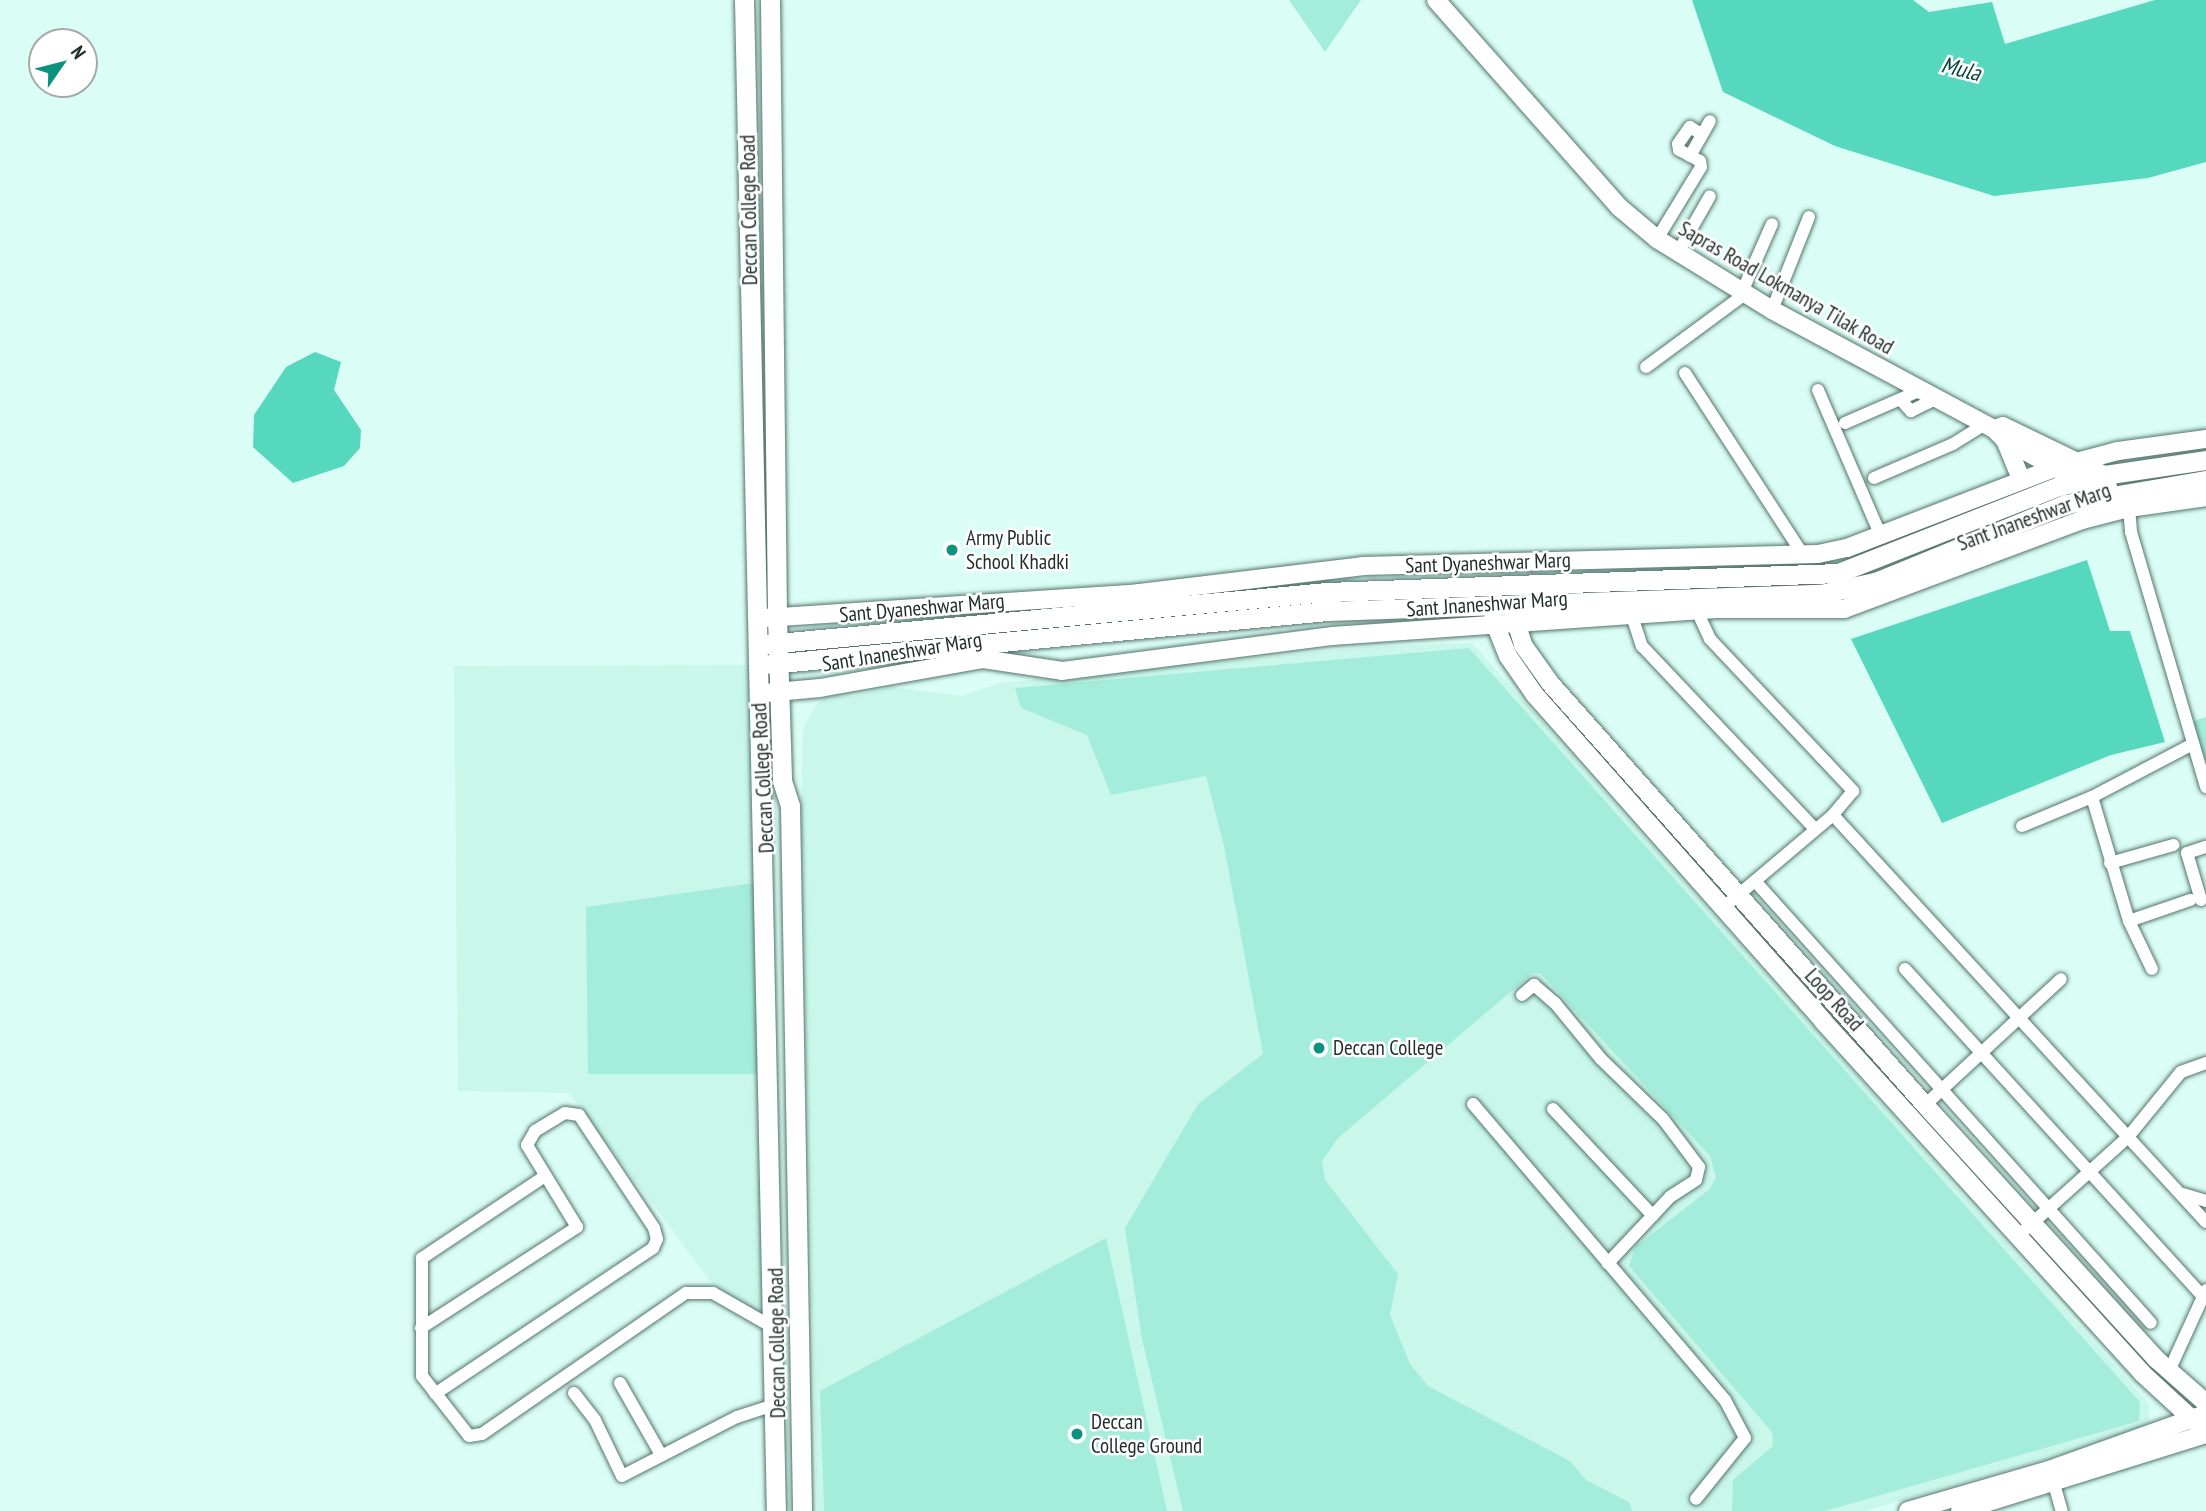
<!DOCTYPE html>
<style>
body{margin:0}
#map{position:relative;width:2206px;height:1511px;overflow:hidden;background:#dafef5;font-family:"PT Sans Narrow",sans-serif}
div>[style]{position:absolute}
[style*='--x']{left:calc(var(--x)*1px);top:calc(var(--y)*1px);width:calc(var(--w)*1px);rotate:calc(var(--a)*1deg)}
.built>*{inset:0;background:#c9f7ea}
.green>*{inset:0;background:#a4eddb}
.water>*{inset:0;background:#56d8be}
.roads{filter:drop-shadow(0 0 2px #54746c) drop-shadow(0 0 2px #54746c)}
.street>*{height:12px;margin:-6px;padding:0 6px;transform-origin:6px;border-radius:6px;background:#fff}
.secondary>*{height:18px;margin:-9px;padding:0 9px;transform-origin:9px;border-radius:9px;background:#fff}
.primary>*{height:19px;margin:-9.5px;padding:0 9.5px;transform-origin:9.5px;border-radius:9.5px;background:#fff}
.dots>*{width:19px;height:19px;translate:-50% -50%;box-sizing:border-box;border:4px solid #fff;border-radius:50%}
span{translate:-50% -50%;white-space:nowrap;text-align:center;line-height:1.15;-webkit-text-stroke:5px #fff;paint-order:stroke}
.street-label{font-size:21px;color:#1f2d29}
.poi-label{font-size:21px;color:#1f2d29}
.left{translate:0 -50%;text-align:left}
.water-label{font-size:23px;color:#0b463b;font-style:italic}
.north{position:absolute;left:28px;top:28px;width:70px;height:70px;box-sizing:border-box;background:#fff;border:2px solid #a5aba9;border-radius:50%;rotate:55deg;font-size:19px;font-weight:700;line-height:28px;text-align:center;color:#1f2d29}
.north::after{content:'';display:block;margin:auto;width:24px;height:32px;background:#0b937e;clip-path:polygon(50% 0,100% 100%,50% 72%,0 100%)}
</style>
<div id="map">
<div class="built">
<i style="clip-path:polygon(1472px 643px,2149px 1404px,2149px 1423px,2077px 1450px,1865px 1511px,817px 1511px,801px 816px,803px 728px,816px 705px,828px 695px,853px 696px,891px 687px,962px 696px,1000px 683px,1366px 647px)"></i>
<i style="clip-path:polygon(750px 665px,763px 1316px,712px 1283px,569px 1093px,458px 1091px,454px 666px)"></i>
</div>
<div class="green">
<i style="clip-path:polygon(1289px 0,1361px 0,1325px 52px)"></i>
<i style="clip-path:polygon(1469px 648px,2140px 1402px,2139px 1421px,1825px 1511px,1732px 1511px,1733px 1480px,1773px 1446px,1772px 1432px,1629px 1266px,1635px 1247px,1710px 1189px,1716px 1177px,1710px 1156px,1541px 974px,1533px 973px,1338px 1138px,1322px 1161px,1325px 1180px,1398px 1274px,1390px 1315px,1410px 1364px,1428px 1386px,1570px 1461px,1586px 1480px,1629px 1502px,1632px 1511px,1183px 1511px,1142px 1339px,1125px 1228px,1198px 1104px,1263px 1054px,1224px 846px,1206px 776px,1111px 795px,1087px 735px,1021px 708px,1015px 688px)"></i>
<i style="clip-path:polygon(2206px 717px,2206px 787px,2187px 723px)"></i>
<i style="clip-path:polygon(754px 883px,758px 1074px,588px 1074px,586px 907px)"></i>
<i style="clip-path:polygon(1106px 1238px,1167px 1511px,824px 1511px,820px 1391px)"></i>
</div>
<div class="water">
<i style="clip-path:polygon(1692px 0,1913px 0,1929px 12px,1992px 2px,2005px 44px,2155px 0,2206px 0,2206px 162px,2148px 178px,1994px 196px,1835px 146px,1723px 92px)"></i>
<i style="clip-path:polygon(315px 352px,341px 362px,334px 390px,361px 430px,360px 448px,344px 466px,293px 483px,253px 447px,254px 415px,286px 367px)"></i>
<i style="clip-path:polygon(2087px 560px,2110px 631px,2130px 631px,2165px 742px,2111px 755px,1942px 823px,1851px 639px)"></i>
</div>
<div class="roads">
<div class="street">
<i style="--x:1690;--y:156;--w:40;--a:-60.3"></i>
<i style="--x:1657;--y:239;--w:84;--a:-58.6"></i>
<i style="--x:1701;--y:167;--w:6;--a:-99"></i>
<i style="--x:1700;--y:161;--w:24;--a:-152"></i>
<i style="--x:1679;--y:150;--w:6;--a:-99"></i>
<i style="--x:1678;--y:144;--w:21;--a:-55"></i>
<i style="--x:1690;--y:127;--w:13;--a:32"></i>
<i style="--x:1678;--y:252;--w:64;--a:-60.3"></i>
<i style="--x:1742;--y:292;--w:74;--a:-66.2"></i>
<i style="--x:1772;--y:310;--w:100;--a:-68.3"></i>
<i style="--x:1646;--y:367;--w:123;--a:-36.4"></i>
<i style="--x:1685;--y:373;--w:217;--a:57"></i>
<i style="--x:1818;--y:390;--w:157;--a:66.7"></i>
<i style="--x:1901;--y:400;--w:15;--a:48"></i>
<i style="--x:1911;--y:411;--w:28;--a:-26"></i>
<i style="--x:1845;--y:423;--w:81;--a:-23.4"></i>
<i style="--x:1874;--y:478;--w:86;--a:-23.3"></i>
<i style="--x:1953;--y:444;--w:38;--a:-32"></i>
<i style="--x:2129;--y:508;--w:24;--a:85"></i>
<i style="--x:2131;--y:532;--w:266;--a:73.6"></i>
<i style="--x:1697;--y:611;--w:31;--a:65"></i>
<i style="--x:1710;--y:639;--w:209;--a:46.7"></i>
<i style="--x:1853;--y:791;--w:31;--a:130"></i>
<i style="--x:1833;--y:815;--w:144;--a:139.8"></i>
<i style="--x:1632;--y:616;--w:32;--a:72"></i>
<i style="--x:1642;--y:646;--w:252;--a:46.6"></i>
<i style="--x:2092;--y:797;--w:129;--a:73.4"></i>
<i style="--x:2129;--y:921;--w:53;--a:64.4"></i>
<i style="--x:1833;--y:815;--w:552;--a:47.5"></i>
<i style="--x:2022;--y:826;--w:76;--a:-22.5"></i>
<i style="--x:2092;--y:797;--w:114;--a:-27.7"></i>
<i style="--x:2110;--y:863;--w:66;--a:-15.9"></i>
<i style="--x:1755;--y:881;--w:593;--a:48.14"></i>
<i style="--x:2201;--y:900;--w:49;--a:-106.6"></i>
<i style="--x:2187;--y:853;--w:20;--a:-18"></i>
<i style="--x:2129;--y:921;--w:65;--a:-19"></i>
<i style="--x:1905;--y:969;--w:441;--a:47.7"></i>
<i style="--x:1522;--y:995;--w:16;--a:-40"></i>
<i style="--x:1534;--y:985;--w:28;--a:41"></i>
<i style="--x:1555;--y:1003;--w:72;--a:50.6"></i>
<i style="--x:1601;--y:1059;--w:86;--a:44.1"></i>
<i style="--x:1663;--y:1119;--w:60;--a:53.1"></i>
<i style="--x:1699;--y:1167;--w:13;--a:103"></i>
<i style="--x:1696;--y:1180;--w:31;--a:147"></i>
<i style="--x:1670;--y:1197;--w:91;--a:133.2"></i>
<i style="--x:1473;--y:1104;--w:389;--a:49.6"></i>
<i style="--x:1725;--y:1400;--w:43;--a:62.2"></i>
<i style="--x:1745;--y:1438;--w:78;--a:128.8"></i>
<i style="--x:1925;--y:1105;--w:185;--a:-42.8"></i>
<i style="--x:1553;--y:1109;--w:146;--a:46.9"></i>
<i style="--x:545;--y:1176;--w:148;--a:146.3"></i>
<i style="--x:422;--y:1258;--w:118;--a:90"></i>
<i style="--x:422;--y:1376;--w:76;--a:51.9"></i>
<i style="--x:469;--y:1436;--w:13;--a:-9"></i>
<i style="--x:482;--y:1434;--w:248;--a:-34.7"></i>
<i style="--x:686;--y:1293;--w:27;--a:0"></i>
<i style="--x:713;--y:1293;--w:70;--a:29.8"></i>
<i style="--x:2183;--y:1194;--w:24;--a:17"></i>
<i style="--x:2018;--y:1236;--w:148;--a:-42"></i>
<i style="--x:2128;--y:1137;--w:84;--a:-50.8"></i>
<i style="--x:2181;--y:1072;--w:27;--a:-20"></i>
<i style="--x:421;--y:1328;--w:186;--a:-32.9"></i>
<i style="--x:577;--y:1227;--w:96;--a:-121.4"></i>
<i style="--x:527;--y:1145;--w:16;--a:-60"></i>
<i style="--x:535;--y:1131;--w:35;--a:-31"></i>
<i style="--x:565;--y:1113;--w:14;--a:8"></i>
<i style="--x:579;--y:1115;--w:136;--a:56.4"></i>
<i style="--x:654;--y:1228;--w:11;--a:75"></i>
<i style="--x:657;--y:1239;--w:10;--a:114"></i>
<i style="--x:653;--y:1248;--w:262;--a:146.2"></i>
<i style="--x:2169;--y:1371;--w:89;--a:-65.4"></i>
<i style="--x:620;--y:1383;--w:83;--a:60.3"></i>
<i style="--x:574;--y:1393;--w:34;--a:52"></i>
<i style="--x:595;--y:1420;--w:62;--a:64.3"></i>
<i style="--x:622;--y:1476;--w:129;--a:-27.2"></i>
<i style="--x:737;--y:1417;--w:40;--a:-18"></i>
<i style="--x:2052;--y:1477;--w:35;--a:74"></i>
</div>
<div class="secondary">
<i style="--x:1436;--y:0;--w:276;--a:48.5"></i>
<i style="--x:1619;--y:207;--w:50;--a:40.1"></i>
<i style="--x:1657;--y:239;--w:135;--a:31.7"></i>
<i style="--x:1772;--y:310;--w:252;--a:28.2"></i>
<i style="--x:1994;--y:429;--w:16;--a:45"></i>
<i style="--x:2005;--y:440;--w:98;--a:28.7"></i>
<i style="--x:2091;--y:487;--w:27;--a:68"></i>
<i style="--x:1994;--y:429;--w:9;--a:-18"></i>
<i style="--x:2003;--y:426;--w:112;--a:25.9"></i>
<i style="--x:2104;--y:475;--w:36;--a:72"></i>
<i style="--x:2005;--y:440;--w:42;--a:67.7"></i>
<i style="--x:1514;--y:615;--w:31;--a:73"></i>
<i style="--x:1523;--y:645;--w:47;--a:54.6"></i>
<i style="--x:1550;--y:683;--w:565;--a:48.37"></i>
<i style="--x:1925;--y:1105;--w:343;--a:47.7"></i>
<i style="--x:2156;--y:1359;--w:67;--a:41.3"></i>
<i style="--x:766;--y:618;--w:373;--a:-3.8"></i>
<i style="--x:1138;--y:593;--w:227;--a:-6.8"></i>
<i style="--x:1363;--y:566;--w:455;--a:-1.5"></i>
<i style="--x:1818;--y:554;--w:30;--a:-12"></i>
<i style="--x:1847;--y:548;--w:222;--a:-21.1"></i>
<i style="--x:2054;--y:468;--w:66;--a:-14.9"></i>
<i style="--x:2118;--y:451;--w:89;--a:-7.8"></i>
<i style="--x:1493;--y:619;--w:40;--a:68"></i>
<i style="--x:1508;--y:656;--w:47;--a:55.3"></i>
<i style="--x:1535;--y:695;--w:435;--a:48.5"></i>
<i style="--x:1823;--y:1021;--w:475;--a:47.8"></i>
<i style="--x:2142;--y:1373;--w:87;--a:42.7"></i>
<i style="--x:765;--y:693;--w:55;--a:-5.2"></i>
<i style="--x:820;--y:688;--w:166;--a:-10.1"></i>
<i style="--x:983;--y:659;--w:80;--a:8.6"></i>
<i style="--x:1062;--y:671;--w:272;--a:-7.4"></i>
<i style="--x:1332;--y:636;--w:385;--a:-4"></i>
<i style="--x:1716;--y:609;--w:128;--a:0"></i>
<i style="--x:1844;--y:609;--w:254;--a:-20.5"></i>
<i style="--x:2082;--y:520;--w:49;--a:-14.3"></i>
<i style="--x:2129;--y:508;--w:78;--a:-8.1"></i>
<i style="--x:1908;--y:1511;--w:147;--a:-16.2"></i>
<i style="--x:2049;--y:1470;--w:160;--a:-19.7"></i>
<i style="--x:1960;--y:1511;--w:258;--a:-17.4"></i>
</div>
<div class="primary">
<i style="--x:744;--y:0;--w:1511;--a:88.79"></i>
<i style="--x:770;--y:0;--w:618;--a:89.35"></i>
<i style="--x:777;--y:618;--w:163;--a:88.2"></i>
<i style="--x:782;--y:781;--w:26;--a:72"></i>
<i style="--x:790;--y:806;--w:705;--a:89.02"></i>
<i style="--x:767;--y:644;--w:562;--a:-5.31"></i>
<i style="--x:1327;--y:592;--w:511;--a:-2.13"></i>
<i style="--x:1838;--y:573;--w:238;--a:-21.5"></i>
<i style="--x:2059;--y:486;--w:46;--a:-13.7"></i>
<i style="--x:2104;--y:475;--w:103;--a:-8.4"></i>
<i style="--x:770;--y:664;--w:561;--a:-5.43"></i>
<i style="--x:1328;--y:611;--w:493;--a:-2"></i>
<i style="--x:1821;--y:594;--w:58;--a:-12.8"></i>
<i style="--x:1878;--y:581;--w:203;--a:-22.3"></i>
<i style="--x:2066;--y:504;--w:142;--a:-9.7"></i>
</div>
</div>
<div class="dots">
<i style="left:952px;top:550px;background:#0b937e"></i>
<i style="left:1319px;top:1048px;background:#0b937e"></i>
<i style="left:1077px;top:1434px;background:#0b937e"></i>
</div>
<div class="street-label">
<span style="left:749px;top:210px;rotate:-91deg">Deccan College Road</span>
<span style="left:1786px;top:288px;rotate:30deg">Sapras Road Lokmanya Tilak Road</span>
<span style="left:2034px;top:517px;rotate:-20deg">Sant Jnaneshwar Marg</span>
<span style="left:1488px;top:563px;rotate:-2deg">Sant Dyaneshwar Marg</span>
<span style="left:1487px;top:604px;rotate:-4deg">Sant Jnaneshwar Marg</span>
<span style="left:922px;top:608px;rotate:-5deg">Sant Dyaneshwar Marg</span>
<span style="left:902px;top:652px;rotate:-9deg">Sant Jnaneshwar Marg</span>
<span style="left:763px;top:778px;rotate:-93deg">Deccan College Road</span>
<span style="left:1834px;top:1000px;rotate:48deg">Loop Road</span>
<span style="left:777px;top:1343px;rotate:-91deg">Deccan College Road</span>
</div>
<div class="poi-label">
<span class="left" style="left:966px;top:550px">Army Public<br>School Khadki</span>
<span class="left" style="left:1333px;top:1048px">Deccan College</span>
<span class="left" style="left:1091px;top:1434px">Deccan<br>College Ground</span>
</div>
<div class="water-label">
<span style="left:1961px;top:69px;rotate:14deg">Mula</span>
</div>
<div class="north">N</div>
</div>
